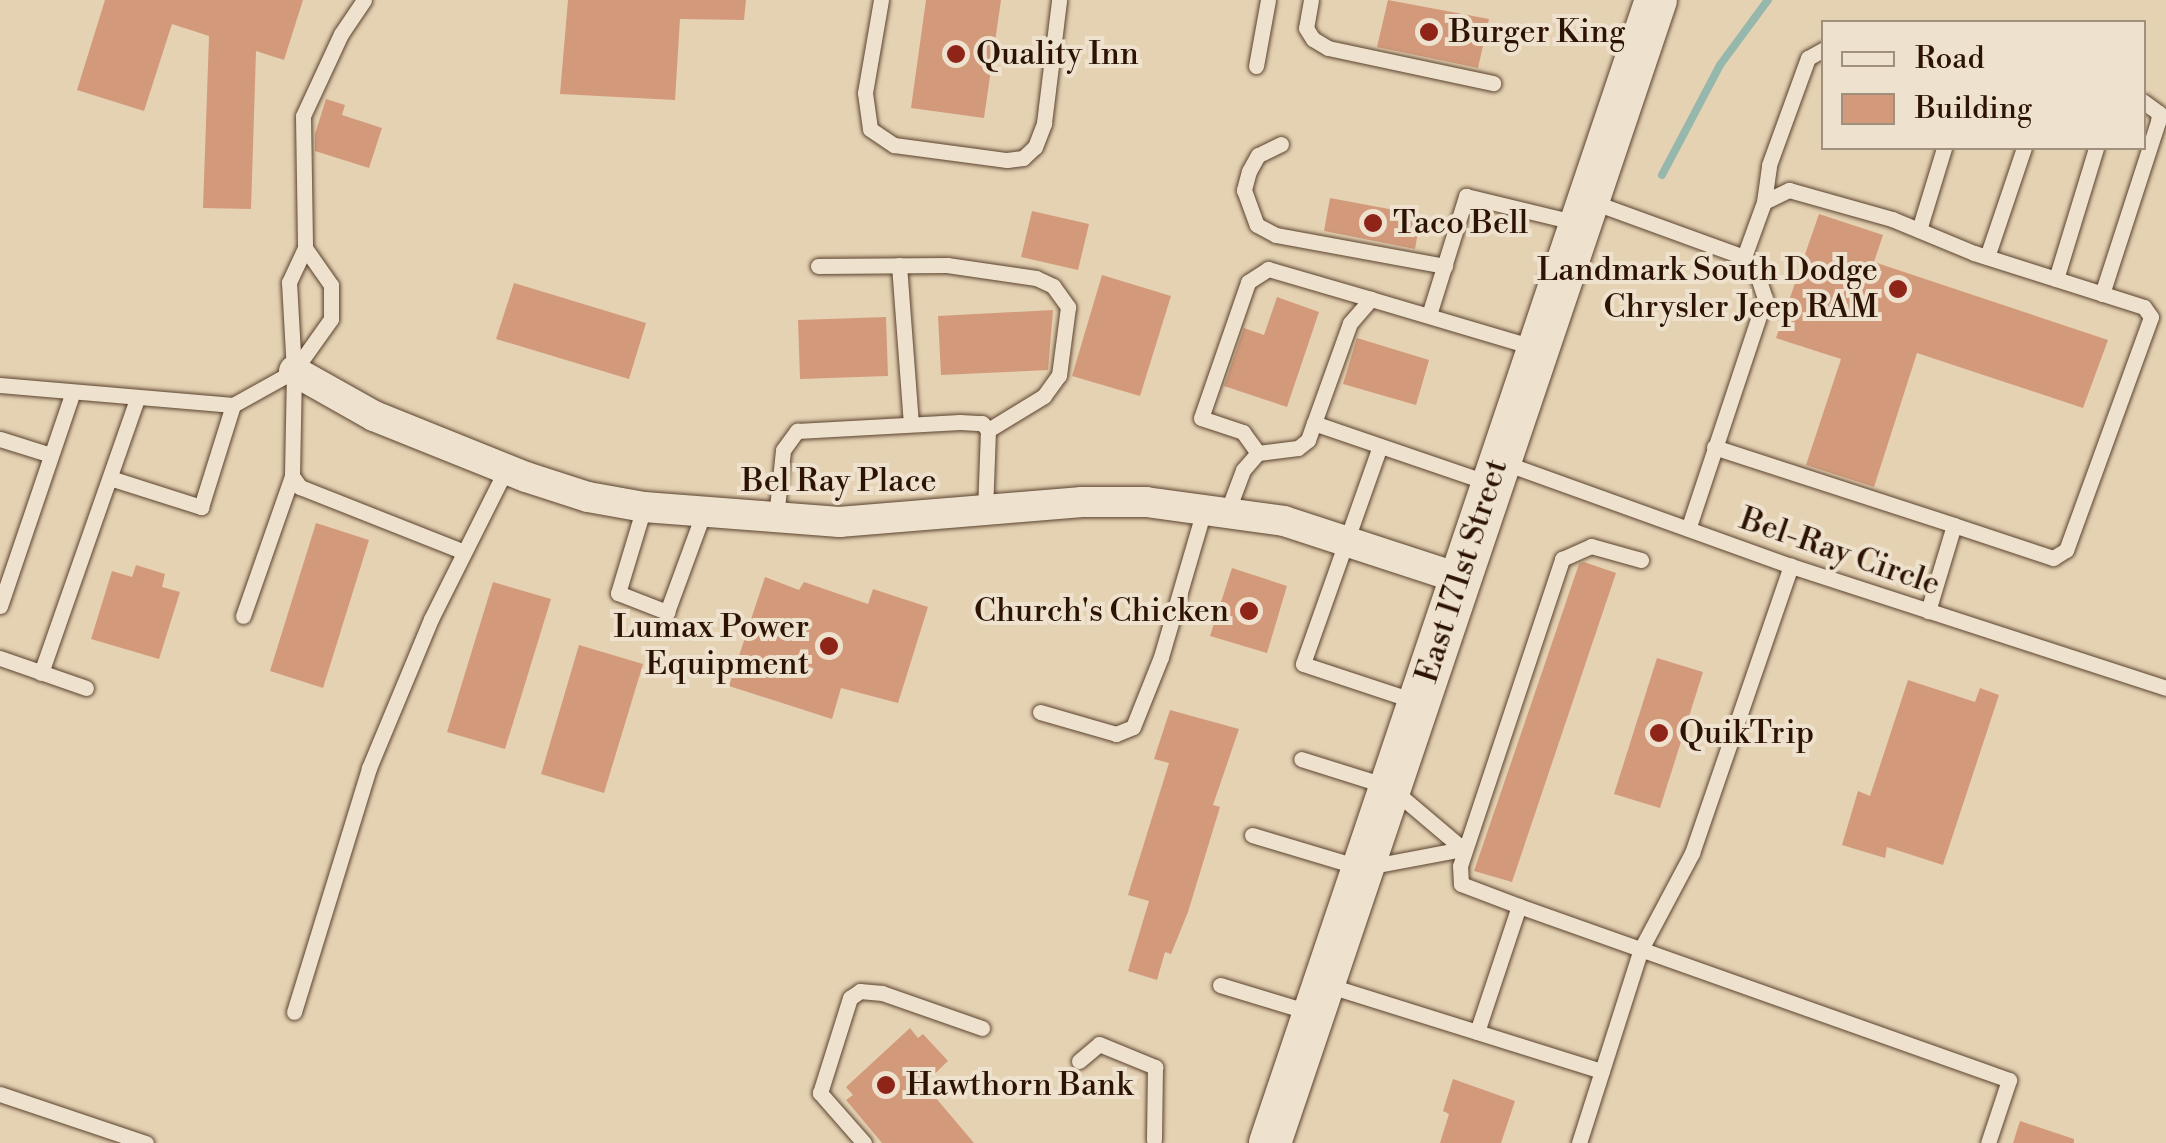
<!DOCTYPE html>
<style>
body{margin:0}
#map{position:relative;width:2166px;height:1143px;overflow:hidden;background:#e5d2b3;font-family:"Libre Bodoni",serif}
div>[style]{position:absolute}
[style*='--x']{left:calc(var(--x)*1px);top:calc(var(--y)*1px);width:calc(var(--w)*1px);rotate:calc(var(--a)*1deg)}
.stream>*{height:8px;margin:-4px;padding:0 4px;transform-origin:4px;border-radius:4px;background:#96b8ac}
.building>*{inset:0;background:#d29a7b}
.roads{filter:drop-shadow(0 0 2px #5b432f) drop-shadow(0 0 2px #5b432f)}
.lane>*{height:15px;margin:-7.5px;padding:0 7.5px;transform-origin:7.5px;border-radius:7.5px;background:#eee2ce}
.street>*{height:30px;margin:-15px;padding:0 15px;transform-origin:15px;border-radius:15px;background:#eee2ce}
.secondary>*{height:42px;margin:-21px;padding:0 21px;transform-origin:21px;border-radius:21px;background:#eee2ce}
.dots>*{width:28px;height:28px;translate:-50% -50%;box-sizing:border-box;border:5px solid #eee2ce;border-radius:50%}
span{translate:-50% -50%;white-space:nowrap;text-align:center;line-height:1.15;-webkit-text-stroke:8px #eee2ce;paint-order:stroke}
.poi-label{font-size:32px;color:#2d1303}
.left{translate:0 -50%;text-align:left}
.right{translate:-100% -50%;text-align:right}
.street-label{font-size:32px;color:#2d1303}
.legend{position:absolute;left:1821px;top:20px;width:325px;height:130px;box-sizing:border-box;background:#eee2ce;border:2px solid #a18f7d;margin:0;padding:12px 18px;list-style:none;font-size:30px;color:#2d1303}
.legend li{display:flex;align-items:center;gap:20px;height:50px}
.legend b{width:50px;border:2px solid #a18f7d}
</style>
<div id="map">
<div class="stream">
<i style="--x:1662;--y:175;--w:124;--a:-62.2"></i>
<i style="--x:1720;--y:65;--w:81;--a:-53.6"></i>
</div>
<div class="building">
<i style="clip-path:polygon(105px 0,303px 0,284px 60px,256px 51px,251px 209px,203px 208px,209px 36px,172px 24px,144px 111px,77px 90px)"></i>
<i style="clip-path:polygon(568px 0,746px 0,744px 20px,680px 19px,675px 100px,560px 94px)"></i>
<i style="clip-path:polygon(926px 0,1001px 0,984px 118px,911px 108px)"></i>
<i style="clip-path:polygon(1388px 0,1489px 19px,1478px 68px,1377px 47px)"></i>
<i style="clip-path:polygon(326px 99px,345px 105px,342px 115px,382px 128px,369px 168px,315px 151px,315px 134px)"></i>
<i style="clip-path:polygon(1330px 198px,1421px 215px,1415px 249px,1324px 231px)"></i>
<i style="clip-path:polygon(1032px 211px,1089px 224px,1078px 270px,1021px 257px)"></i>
<i style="clip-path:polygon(1819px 214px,1883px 235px,1874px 262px,2108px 340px,2083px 408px,1917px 353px,1874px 487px,1806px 465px,1841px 359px,1776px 338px)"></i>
<i style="clip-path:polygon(1102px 275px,1171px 296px,1140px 396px,1072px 376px)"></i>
<i style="clip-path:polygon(514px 283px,646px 323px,629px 379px,496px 339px)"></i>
<i style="clip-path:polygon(1277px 297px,1319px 312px,1287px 407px,1224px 386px,1244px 328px,1264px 335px)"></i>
<i style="clip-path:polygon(1053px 310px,1048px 370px,941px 375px,938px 316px)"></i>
<i style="clip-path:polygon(886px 317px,888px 376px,800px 379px,798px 320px)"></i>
<i style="clip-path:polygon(1357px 338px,1429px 360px,1416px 405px,1343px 384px)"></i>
<i style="clip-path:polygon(316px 523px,369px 540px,323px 688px,270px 671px)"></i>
<i style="clip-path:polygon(1584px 562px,1616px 573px,1512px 882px,1474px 871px,1579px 564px)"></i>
<i style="clip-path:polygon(136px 565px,165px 574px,162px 587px,180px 592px,159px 659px,91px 639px,112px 571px,132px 577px)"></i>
<i style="clip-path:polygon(1232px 568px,1287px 586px,1267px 653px,1210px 636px)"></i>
<i style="clip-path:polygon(765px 577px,799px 590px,804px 582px,868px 604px,873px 589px,928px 607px,898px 703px,841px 688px,832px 719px,729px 686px)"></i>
<i style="clip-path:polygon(493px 582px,551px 599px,505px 749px,447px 732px)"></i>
<i style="clip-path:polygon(579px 645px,643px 664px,604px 793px,541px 774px)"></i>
<i style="clip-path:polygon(1657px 658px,1703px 672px,1660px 808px,1614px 794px)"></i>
<i style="clip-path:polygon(1908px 680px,1975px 702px,1980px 688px,1999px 695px,1943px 865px,1887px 847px,1885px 858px,1842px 845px,1858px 791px,1870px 796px)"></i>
<i style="clip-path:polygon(1170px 710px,1239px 729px,1213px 805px,1220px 807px,1188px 912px,1171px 954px,1165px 952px,1157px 980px,1128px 971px,1149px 901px,1128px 895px,1169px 763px,1154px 759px)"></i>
<i style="clip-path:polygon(910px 1028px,918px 1038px,923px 1034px,948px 1061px,924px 1084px,974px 1143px,882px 1143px,846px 1100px,853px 1095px,846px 1087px)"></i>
<i style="clip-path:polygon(1453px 1079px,1515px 1101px,1501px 1143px,1440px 1143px,1449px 1114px,1443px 1111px)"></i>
<i style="clip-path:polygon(2020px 1121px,2074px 1139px,2074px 1143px,2013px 1143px)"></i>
</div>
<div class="roads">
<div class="lane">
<i style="--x:364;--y:0;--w:41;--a:124.1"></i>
<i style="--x:341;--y:34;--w:90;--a:114.9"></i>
<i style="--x:303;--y:116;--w:132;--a:89.1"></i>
<i style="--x:305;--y:248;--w:38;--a:115"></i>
<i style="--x:289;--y:282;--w:89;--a:86.8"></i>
<i style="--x:294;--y:371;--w:105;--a:91.1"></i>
<i style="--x:292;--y:476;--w:14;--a:54"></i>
<i style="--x:300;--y:487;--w:176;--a:21.6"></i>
<i style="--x:881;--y:0;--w:94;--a:99.8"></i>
<i style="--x:865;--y:93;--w:36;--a:82"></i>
<i style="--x:870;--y:129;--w:29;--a:34"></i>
<i style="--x:894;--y:145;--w:114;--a:7.6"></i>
<i style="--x:1007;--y:160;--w:16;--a:-7"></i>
<i style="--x:1023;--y:158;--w:16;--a:-43"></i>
<i style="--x:1035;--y:147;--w:26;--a:-69"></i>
<i style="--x:1044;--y:123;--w:124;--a:-83"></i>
<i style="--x:1311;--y:0;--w:28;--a:100"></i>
<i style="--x:1306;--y:28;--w:13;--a:58"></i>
<i style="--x:1313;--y:39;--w:17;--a:31"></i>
<i style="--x:1328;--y:48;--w:169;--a:12"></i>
<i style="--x:1256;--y:66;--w:67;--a:-79.7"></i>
<i style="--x:1281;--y:144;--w:25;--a:154"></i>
<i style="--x:1258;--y:155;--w:18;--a:119"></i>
<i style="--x:1249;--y:171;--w:20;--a:105"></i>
<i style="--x:1244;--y:190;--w:37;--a:70"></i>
<i style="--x:1257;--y:225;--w:21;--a:28"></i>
<i style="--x:1276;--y:235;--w:172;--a:10.4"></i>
<i style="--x:1590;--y:201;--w:164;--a:20"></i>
<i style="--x:1744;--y:257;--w:21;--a:53"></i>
<i style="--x:1757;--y:274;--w:25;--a:72"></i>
<i style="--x:1765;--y:298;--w:243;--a:108.4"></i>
<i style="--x:1764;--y:202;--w:37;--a:-82"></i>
<i style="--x:1769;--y:165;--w:114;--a:-70"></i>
<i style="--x:1808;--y:58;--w:18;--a:-29"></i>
<i style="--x:1919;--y:230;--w:86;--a:-73"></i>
<i style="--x:1744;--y:257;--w:59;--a:-70"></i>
<i style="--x:1764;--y:202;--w:28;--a:-26"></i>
<i style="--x:1789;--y:190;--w:107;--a:15.7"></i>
<i style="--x:1892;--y:219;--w:89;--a:22.5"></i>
<i style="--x:1974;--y:253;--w:178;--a:17.6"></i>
<i style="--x:2144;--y:307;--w:12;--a:55"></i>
<i style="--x:2151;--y:317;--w:248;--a:110"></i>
<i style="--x:2066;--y:550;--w:15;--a:148"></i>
<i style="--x:2053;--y:558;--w:104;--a:-161.6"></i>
<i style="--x:1987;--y:257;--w:115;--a:-71.3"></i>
<i style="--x:899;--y:265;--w:159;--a:85.7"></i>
<i style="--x:818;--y:266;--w:129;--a:-0.4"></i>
<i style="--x:947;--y:265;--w:90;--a:8.3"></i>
<i style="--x:1036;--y:278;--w:19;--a:25"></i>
<i style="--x:1053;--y:286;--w:26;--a:54"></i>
<i style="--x:1068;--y:307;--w:69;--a:97.5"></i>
<i style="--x:1059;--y:375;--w:26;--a:126"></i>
<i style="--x:1044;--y:396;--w:66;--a:148.7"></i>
<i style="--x:2056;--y:279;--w:137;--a:-73"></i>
<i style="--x:2102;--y:294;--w:181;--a:-72"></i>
<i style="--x:2158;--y:122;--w:9;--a:-84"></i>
<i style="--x:2159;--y:113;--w:19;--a:-144"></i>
<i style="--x:1429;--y:315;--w:125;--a:-72.7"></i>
<i style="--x:1466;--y:196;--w:115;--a:13.6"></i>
<i style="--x:0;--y:385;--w:234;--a:4.9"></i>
<i style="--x:233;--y:405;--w:70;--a:-29.1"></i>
<i style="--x:294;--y:371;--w:64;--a:-54.6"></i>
<i style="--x:331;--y:319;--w:34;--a:-90"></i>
<i style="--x:331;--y:285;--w:45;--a:-125.1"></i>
<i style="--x:0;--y:439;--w:53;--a:17.4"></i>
<i style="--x:1380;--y:446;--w:231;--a:109.5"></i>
<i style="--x:1303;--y:664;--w:118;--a:18.3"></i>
<i style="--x:1714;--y:447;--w:252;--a:18"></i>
<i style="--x:1954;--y:525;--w:90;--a:106.8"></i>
<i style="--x:1258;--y:453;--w:26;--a:-126"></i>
<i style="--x:1243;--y:432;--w:44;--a:-161.6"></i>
<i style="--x:1201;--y:418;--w:144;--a:-70.9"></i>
<i style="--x:1248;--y:282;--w:24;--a:-33"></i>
<i style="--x:1268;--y:269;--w:107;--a:16.2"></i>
<i style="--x:1502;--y:462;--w:307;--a:19.8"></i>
<i style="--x:1791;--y:566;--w:394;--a:18"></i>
<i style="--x:110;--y:478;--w:96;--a:17.7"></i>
<i style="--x:201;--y:507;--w:107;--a:-72.6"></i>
<i style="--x:1489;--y:483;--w:185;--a:-161.1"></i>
<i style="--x:1314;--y:423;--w:106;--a:-70.2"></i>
<i style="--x:1350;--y:323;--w:32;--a:-49"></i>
<i style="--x:1371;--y:299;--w:172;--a:16.5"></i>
<i style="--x:644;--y:507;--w:90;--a:106.8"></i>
<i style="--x:618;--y:593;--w:53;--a:21.2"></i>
<i style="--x:667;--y:612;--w:104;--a:-69.8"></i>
<i style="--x:1228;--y:510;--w:43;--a:-69.4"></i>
<i style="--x:1243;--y:470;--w:23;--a:-49"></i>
<i style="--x:1258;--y:453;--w:40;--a:-7.1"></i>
<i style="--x:1298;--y:448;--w:13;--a:-39"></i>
<i style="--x:1308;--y:440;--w:18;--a:-71"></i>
<i style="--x:776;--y:518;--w:68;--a:-84.1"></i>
<i style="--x:783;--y:450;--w:24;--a:-54"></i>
<i style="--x:797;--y:431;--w:163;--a:-3.2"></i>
<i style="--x:960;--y:422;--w:22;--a:3"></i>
<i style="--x:982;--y:423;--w:9;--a:49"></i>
<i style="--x:988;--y:430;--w:82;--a:92.1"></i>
<i style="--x:0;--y:606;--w:224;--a:-71.2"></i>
<i style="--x:243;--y:616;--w:148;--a:-70.7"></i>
<i style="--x:0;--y:658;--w:91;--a:19.2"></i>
<i style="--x:41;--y:673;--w:288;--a:-70.7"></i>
<i style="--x:1040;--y:712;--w:79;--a:16.1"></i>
<i style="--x:1116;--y:734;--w:18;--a:-22"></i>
<i style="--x:1133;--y:727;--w:75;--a:-68.2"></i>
<i style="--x:1161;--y:657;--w:156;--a:-73.7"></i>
<i style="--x:1252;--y:835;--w:115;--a:16.7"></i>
<i style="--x:1362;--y:868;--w:103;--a:-10.7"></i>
<i style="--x:1463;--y:849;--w:96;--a:-139.7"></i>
<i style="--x:1390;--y:787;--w:93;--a:-162.5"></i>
<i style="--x:1519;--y:906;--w:62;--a:-159.2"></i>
<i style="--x:1461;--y:884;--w:18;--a:-93"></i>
<i style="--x:1460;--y:866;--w:324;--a:-71.6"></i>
<i style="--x:1562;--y:559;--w:32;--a:-24"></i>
<i style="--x:1591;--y:546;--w:52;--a:15.6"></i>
<i style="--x:1220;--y:985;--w:93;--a:16.9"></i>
<i style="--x:1327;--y:985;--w:288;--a:17.4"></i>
<i style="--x:294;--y:1012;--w:255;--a:-72.9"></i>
<i style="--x:369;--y:768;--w:161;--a:-67.4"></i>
<i style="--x:431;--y:619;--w:168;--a:-63.4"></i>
<i style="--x:1477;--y:1032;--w:133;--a:-71.6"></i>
<i style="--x:1519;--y:906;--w:520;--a:19.55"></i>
<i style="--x:2009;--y:1080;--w:66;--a:108.4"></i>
<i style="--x:1079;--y:1061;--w:26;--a:-40"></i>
<i style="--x:1099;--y:1044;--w:61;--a:22.3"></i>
<i style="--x:1155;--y:1067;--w:73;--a:90.8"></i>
<i style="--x:0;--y:1094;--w:154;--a:18.6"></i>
<i style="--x:864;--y:1143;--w:67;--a:-131.3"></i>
<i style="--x:820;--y:1093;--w:100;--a:-72.5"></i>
<i style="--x:850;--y:998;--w:12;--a:-35"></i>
<i style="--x:860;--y:991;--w:22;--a:5"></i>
<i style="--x:882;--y:993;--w:106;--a:19.3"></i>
<i style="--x:1579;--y:1143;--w:204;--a:-72.3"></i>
<i style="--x:1641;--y:949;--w:109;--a:-62"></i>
<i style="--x:1692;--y:853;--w:304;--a:-71"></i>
</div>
<div class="street">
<i style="--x:294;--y:371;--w:92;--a:29.4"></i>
<i style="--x:374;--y:416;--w:164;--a:21.9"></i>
<i style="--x:526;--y:477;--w:65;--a:17.9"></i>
<i style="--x:588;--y:497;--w:57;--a:10.1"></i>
<i style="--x:644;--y:507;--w:196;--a:4.4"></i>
<i style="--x:839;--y:522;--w:244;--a:-4.7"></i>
<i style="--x:1082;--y:502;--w:64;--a:0"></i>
<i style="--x:1146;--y:502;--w:139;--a:7.8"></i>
<i style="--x:1284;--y:521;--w:186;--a:18.1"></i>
</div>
<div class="secondary">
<i style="--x:1270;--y:1143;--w:1206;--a:-71.34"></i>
</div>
</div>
<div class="dots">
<i style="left:1429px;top:32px;background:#8f2418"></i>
<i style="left:956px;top:54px;background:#8f2418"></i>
<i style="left:1373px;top:223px;background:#8f2418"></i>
<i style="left:1898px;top:289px;background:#8f2418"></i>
<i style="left:1249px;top:611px;background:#8f2418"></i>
<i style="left:829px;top:646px;background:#8f2418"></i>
<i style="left:1659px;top:733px;background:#8f2418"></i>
<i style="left:886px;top:1085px;background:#8f2418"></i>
</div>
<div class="poi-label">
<span class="left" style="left:1449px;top:32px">Burger King</span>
<span class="left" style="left:976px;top:54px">Quality Inn</span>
<span class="left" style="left:1393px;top:223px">Taco Bell</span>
<span class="right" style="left:1878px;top:289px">Landmark South Dodge<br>Chrysler Jeep RAM</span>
<span class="right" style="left:1229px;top:611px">Church's Chicken</span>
<span class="right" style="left:809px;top:646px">Lumax Power<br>Equipment</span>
<span class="left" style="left:1679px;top:733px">QuikTrip</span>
<span class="left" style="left:906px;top:1085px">Hawthorn Bank</span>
</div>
<div class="street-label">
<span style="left:839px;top:481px">Bel Ray Place</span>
<span style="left:1840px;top:552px;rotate:19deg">Bel-Ray Circle</span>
<span style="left:1462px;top:571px;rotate:-72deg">East 171st Street</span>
</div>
<ul class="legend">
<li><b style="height:12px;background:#eee2ce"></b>Road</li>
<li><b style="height:28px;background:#d29a7b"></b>Building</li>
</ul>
</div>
